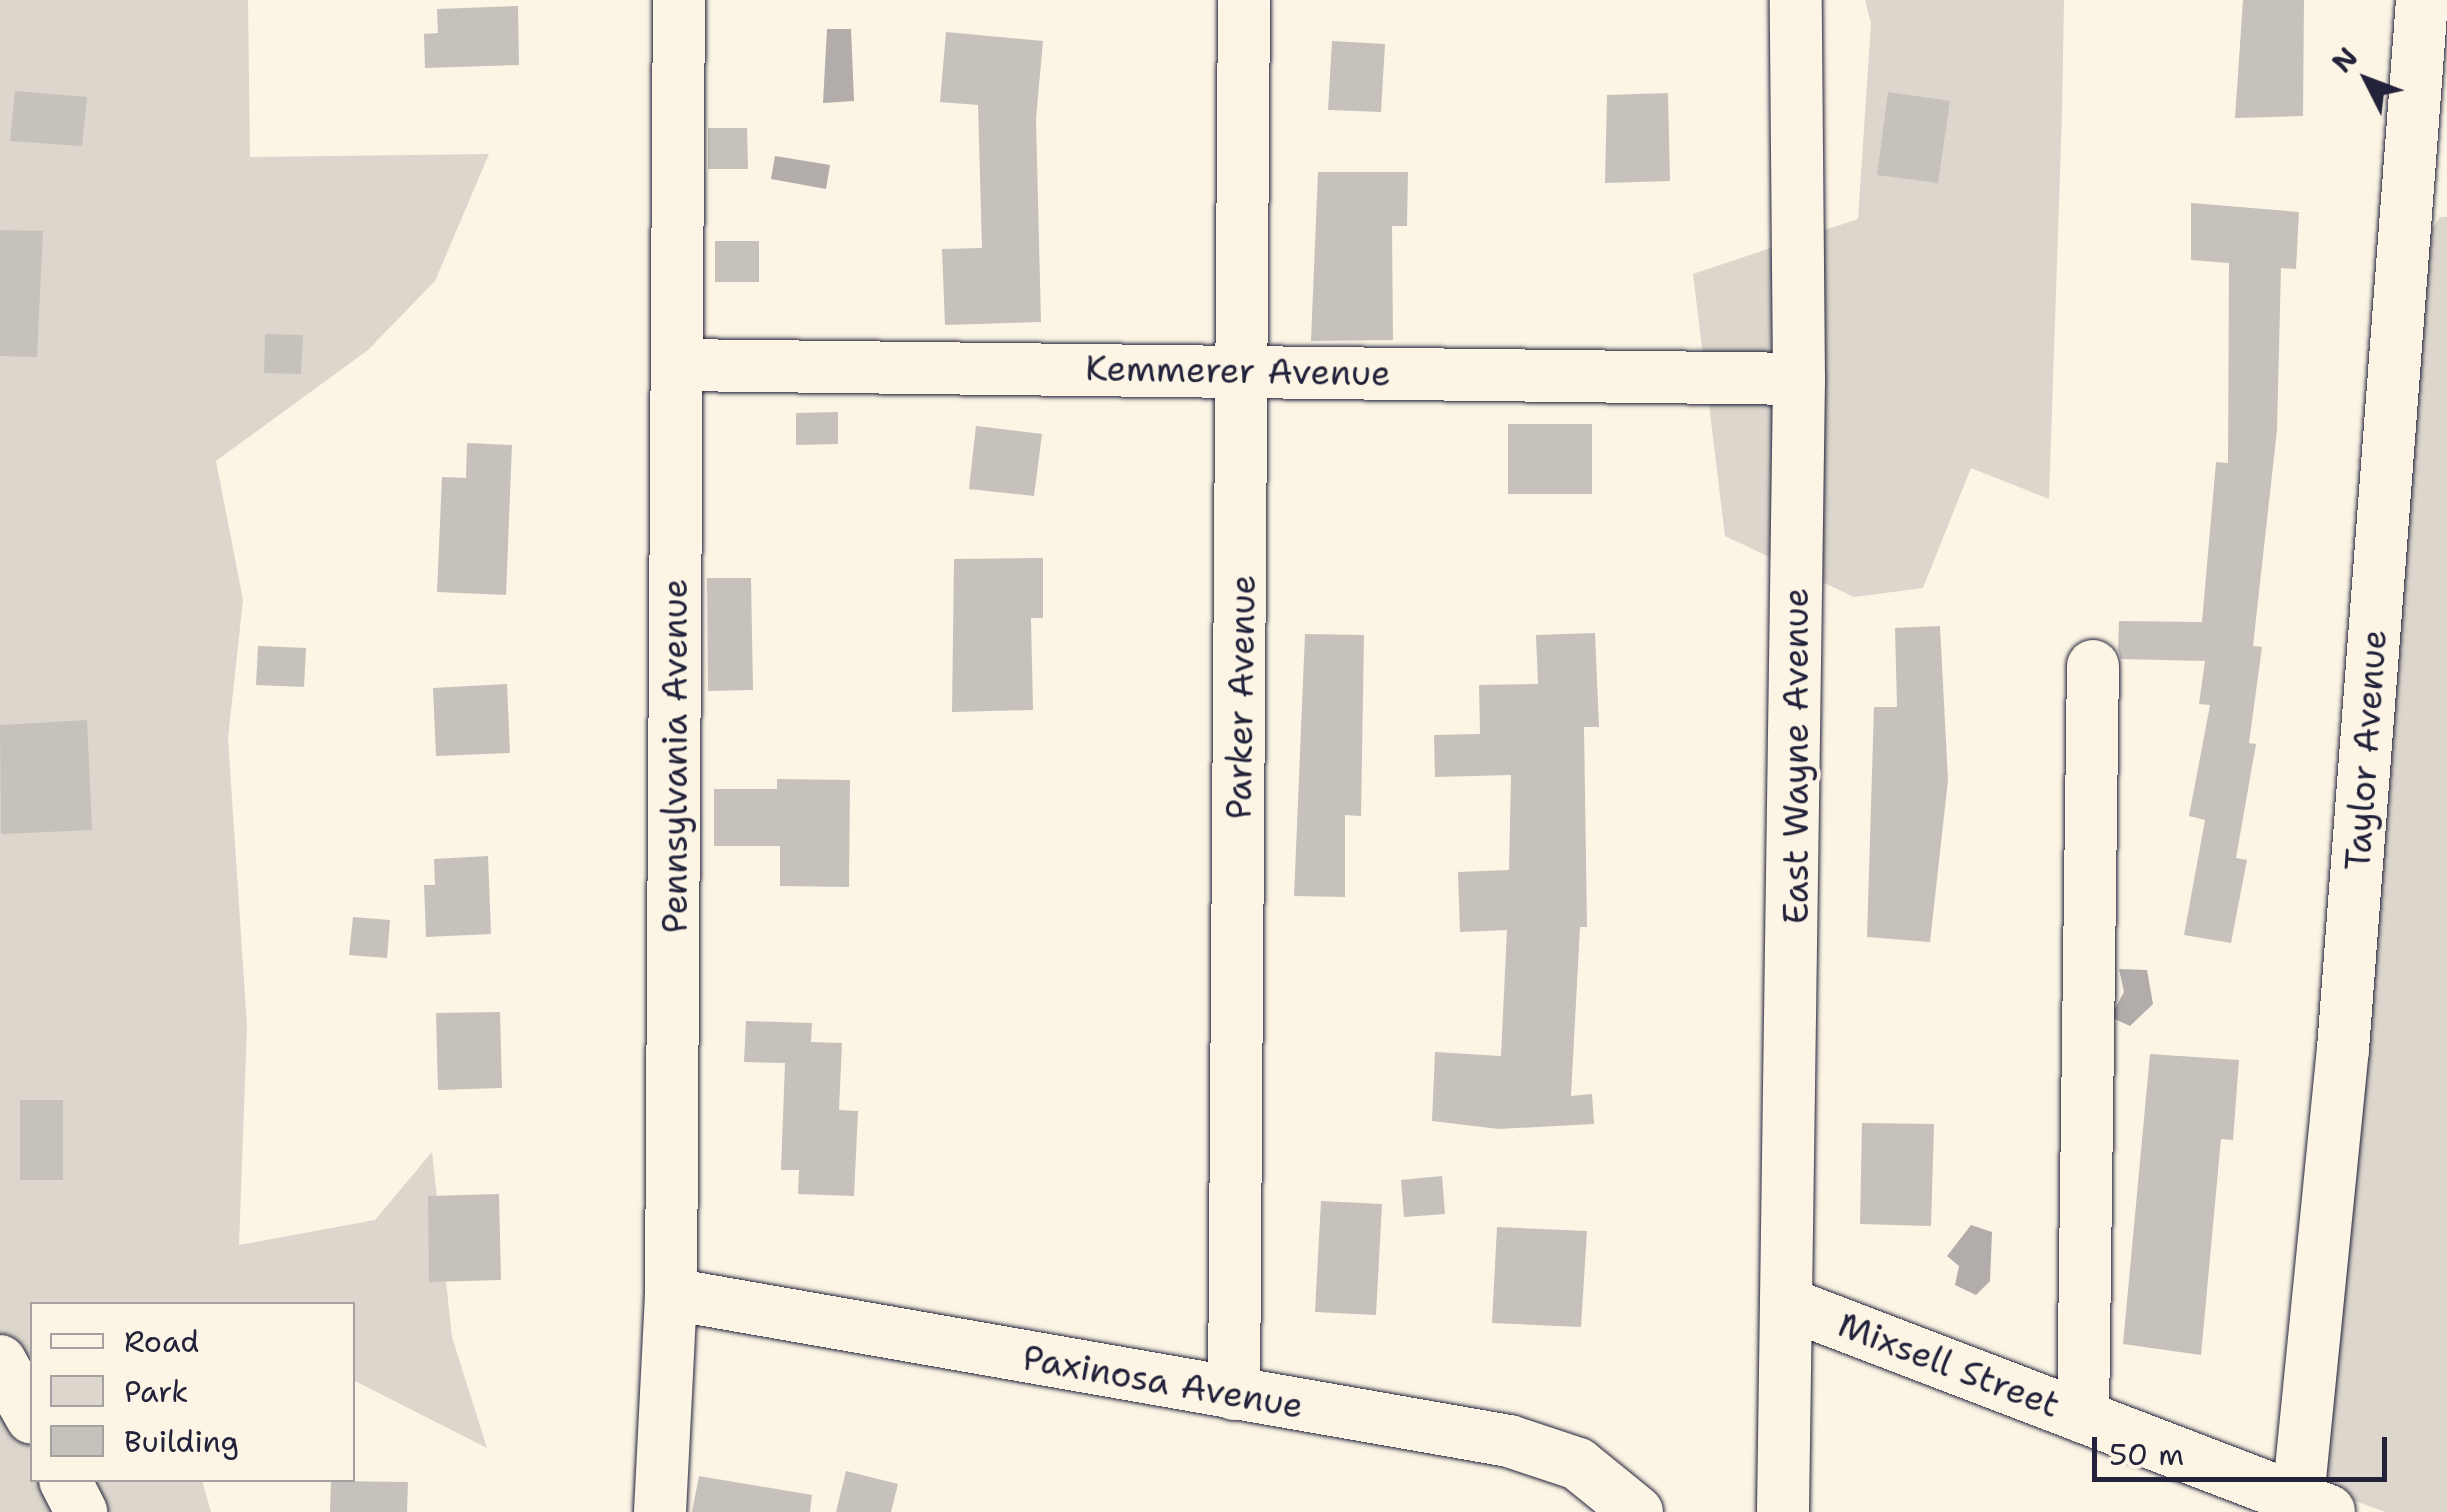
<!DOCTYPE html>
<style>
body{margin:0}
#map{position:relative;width:2447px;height:1512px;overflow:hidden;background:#fcf5e5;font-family:"Shantell Sans",sans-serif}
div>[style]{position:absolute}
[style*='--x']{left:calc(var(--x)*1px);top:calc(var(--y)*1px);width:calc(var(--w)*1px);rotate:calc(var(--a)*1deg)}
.green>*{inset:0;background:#dcd6cc}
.water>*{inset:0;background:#b2adab}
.building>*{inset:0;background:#c6c1bb}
.roads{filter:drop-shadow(0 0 2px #22223b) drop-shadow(0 0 2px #22223b)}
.minor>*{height:52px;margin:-26px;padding:0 26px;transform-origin:26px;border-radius:26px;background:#fcf5e5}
span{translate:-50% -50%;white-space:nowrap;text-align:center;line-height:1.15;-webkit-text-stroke:8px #fcf5e5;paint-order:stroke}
.street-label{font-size:35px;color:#22223b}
.legend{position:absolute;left:30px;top:1302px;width:325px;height:180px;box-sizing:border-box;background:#fcf5e5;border:2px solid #a5a1a1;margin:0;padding:12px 18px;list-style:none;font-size:30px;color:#22223b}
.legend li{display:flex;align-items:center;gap:20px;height:50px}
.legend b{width:50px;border:2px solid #a5a1a1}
.north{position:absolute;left:2317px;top:30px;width:100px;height:100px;-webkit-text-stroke:8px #fcf5e5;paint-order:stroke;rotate:312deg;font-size:28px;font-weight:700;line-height:40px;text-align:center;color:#22223b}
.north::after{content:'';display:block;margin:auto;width:35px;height:45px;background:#22223b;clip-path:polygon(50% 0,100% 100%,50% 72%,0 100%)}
.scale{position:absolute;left:2092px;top:1437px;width:295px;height:45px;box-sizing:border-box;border:5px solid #22223b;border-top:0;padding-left:12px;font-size:30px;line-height:35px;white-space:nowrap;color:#22223b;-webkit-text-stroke:8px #fcf5e5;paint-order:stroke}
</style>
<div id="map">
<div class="green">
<i style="clip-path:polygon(0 0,248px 0,250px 157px,489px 154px,435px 281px,368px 350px,216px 461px,243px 600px,228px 738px,247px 1026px,239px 1245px,375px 1220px,432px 1152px,452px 1337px,487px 1448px,353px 1380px,352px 1304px,32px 1304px,32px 1480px,202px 1480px,211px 1512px,0 1512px)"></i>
<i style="clip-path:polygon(1865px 0,2064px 0,2062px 114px,2049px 499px,1971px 468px,1923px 588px,1854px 597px,1725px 536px,1693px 274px,1858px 219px,1871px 23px)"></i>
<i style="clip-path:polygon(2440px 217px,2447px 217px,2447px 1512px,2385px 1512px,2320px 1488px,2429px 233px)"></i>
</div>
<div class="water">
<i style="clip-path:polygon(827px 29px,851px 29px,854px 101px,823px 103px)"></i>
<i style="clip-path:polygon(775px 156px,830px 165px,826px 189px,771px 179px)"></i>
<i style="clip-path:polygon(2119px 969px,2147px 970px,2153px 1004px,2130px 1026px,2110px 1017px,2124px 992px)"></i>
<i style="clip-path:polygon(1971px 1225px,1992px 1232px,1990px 1281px,1976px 1295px,1955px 1285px,1959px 1266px,1947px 1256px)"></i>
</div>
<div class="building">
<i style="clip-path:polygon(2243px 0,2304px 0,2303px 116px,2235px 118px)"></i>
<i style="clip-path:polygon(518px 6px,519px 65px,425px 68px,424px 34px,438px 33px,437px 9px)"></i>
<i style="clip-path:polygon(946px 32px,1043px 41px,1036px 119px,1041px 322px,945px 325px,942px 249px,982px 248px,978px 105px,940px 102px)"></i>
<i style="clip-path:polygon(1332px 41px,1385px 44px,1381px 112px,1328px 110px)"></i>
<i style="clip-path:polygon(15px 91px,87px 97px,82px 146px,10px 141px)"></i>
<i style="clip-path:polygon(1888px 92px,1950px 101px,1938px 183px,1877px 175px)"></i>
<i style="clip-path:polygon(1668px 93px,1670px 181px,1605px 183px,1607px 95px)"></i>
<i style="clip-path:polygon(708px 128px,747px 128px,748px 169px,708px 169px)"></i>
<i style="clip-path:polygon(1318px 172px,1408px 172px,1407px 226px,1392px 226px,1393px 340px,1311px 341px)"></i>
<i style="clip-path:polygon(2191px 203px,2299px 212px,2296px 269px,2281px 268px,2277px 430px,2253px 646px,2262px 647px,2249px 743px,2256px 744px,2236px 858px,2247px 860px,2231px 943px,2184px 935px,2205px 820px,2189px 816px,2210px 705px,2199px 704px,2205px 661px,2121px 659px,2118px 650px,2119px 621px,2202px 622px,2216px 462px,2228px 463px,2229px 263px,2191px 260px)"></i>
<i style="clip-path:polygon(0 230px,43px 231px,37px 357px,0 356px)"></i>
<i style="clip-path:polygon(715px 241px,759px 241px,759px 282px,715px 282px)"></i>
<i style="clip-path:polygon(265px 334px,303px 335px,301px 374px,264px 373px)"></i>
<i style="clip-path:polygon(838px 412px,838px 444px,796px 445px,796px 413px)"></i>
<i style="clip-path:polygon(1508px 424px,1592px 424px,1592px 494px,1508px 494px)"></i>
<i style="clip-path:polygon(976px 426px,1042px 434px,1034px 496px,969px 489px)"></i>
<i style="clip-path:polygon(467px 443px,512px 445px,506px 595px,437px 592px,442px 477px,466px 478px)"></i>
<i style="clip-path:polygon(1043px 558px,1043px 618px,1031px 618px,1033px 710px,952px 712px,954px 559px)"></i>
<i style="clip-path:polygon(707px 578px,751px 578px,753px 690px,708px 691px)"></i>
<i style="clip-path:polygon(1940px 626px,1948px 780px,1930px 942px,1867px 937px,1874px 707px,1897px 707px,1895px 628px)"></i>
<i style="clip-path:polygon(1595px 633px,1599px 727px,1584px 727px,1587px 927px,1580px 927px,1571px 1096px,1592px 1094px,1594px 1124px,1499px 1129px,1432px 1121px,1435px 1052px,1501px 1056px,1507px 930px,1460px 932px,1458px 872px,1509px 870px,1511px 775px,1435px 777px,1434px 735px,1480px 734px,1479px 685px,1538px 684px,1536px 635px)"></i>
<i style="clip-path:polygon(1305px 634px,1364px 635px,1361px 816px,1345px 815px,1345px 897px,1294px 896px)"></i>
<i style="clip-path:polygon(258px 646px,306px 648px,304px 687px,256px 685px)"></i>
<i style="clip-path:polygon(507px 684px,510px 753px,436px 756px,433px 688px)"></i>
<i style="clip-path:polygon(87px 720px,92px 830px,1px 834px,0 725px)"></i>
<i style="clip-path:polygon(777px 779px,850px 780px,849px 887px,780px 886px,780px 846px,714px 846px,714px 789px,777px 789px)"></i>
<i style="clip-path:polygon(488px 856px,491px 934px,426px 937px,424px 885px,435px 885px,434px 859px)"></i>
<i style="clip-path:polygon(353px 917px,390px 920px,387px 958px,349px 955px)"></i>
<i style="clip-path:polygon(500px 1012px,502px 1088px,438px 1090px,436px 1013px)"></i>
<i style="clip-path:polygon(746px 1021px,812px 1023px,811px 1042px,842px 1043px,839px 1110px,858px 1111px,854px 1196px,798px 1194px,799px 1170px,781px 1170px,785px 1063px,744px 1062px)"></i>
<i style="clip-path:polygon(2150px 1054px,2239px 1060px,2233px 1140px,2221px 1139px,2201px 1355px,2123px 1344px)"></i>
<i style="clip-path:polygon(20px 1100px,63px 1100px,63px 1180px,20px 1180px)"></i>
<i style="clip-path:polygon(1862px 1123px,1934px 1124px,1931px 1226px,1860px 1224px)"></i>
<i style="clip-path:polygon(1442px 1176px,1445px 1214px,1404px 1217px,1401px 1180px)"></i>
<i style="clip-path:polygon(499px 1194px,501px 1280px,429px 1282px,428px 1196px)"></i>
<i style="clip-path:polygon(1321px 1201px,1382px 1204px,1376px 1315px,1315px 1312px)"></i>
<i style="clip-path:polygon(1497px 1227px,1587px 1231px,1581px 1327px,1492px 1323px)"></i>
<i style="clip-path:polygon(846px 1471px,898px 1484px,891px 1512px,836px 1512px)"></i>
<i style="clip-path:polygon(699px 1476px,812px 1495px,810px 1512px,692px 1512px)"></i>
<i style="clip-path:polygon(331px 1481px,408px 1482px,407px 1512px,330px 1512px)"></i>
</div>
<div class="roads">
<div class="minor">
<i style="--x:677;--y:365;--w:1122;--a:0.71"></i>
<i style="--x:671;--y:1294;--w:851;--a:9.95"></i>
<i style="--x:1509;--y:1441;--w:73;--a:18.4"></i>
<i style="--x:1578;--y:1464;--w:76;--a:39.1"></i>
<i style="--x:1791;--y:1305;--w:576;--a:20.95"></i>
<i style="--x:0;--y:1361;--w:65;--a:60.7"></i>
<i style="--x:1234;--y:1394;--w:1394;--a:-89.59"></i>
<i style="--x:2083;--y:1417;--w:751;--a:-89.24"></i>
<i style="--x:65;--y:1480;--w:36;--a:63"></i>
<i style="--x:2298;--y:1499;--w:452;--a:-84.3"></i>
<i style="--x:2343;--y:1049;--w:1052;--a:-85.69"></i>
<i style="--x:660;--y:1512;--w:218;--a:-87.1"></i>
<i style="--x:671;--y:1294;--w:1294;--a:-89.65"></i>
<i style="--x:1783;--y:1512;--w:1133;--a:-89.19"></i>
<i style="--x:1799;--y:379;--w:379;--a:-90.5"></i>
</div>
</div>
<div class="street-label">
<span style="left:1238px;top:371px;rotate:1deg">Kemmerer Avenue</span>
<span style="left:1241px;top:697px;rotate:-89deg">Parker Avenue</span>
<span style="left:2366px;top:750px;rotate:-86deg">Taylor Avenue</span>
<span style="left:675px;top:756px;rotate:-90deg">Pennsylvania Avenue</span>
<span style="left:1796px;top:756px;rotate:-90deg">East Wayne Avenue</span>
<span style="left:1949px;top:1365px;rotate:21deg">Mixsell Street</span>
<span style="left:1163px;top:1382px;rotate:10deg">Paxinosa Avenue</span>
</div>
<ul class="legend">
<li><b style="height:12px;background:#fcf5e5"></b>Road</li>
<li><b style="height:28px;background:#dcd6cc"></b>Park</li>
<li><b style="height:28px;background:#c6c1bb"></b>Building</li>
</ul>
<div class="north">N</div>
<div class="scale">50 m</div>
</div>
